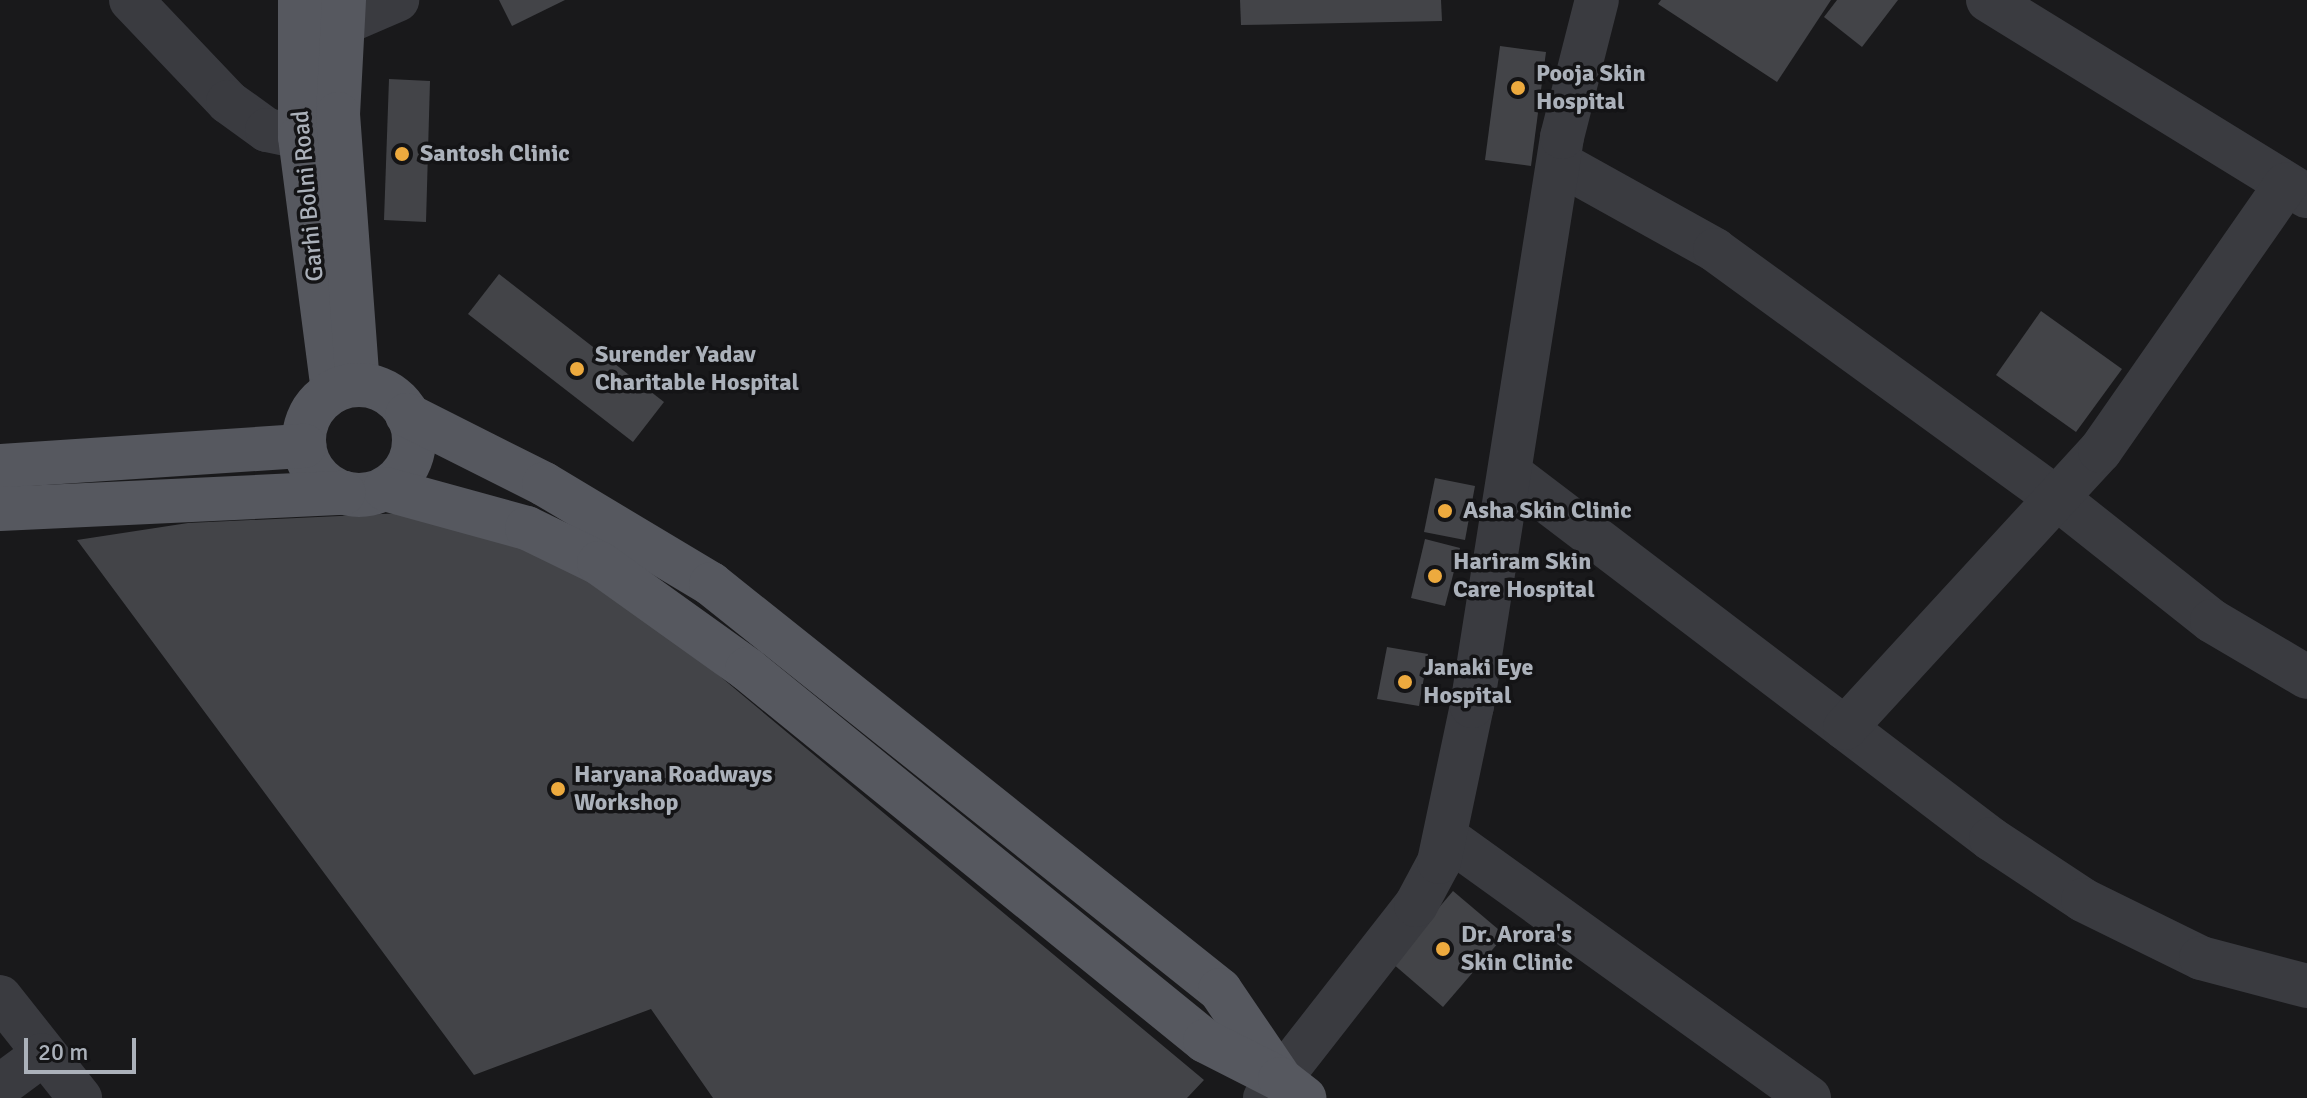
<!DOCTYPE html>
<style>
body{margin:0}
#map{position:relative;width:2307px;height:1098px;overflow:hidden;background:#19191b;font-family:Signika,sans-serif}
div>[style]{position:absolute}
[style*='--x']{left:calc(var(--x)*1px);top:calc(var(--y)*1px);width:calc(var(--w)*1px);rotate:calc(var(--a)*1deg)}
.building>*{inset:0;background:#434448}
.minor>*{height:44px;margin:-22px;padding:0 22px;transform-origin:22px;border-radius:22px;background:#3a3b40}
.major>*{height:44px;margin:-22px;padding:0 22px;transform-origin:22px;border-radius:22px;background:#56585f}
.major>.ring{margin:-22px;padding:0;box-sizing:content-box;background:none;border:44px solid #56585f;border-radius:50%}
.dots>*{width:22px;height:22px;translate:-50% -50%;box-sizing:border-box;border:4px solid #141416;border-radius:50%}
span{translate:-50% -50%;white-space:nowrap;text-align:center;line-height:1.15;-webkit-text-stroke:7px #141416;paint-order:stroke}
.poi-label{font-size:24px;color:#abb1ba;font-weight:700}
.left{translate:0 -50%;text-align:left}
.street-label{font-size:24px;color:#abb1ba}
.scale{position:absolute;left:24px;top:1038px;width:112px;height:36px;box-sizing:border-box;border:4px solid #abb1ba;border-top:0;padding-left:10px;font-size:24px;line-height:28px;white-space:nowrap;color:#abb1ba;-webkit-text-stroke:6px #141416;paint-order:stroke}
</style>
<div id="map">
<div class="building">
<i style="clip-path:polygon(499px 0,565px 0,512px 26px)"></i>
<i style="clip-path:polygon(1240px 0,1441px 0,1442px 21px,1241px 25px)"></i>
<i style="clip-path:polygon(1661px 0,1831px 0,1777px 82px,1658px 4px)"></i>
<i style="clip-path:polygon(1837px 0,1898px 0,1862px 47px,1824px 17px)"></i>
<i style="clip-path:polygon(1500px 46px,1546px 52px,1531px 166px,1485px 160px)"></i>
<i style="clip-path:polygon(389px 79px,430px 81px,426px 222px,384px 220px)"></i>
<i style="clip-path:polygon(499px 274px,664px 402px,633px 442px,468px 314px)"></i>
<i style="clip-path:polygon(2041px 311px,2122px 369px,2076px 432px,1996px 375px)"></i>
<i style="clip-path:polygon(1435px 478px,1475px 486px,1465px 540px,1424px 532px)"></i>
<i style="clip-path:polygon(446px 511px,590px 568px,1204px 1080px,1187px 1098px,713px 1098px,651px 1009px,474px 1075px,77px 540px,188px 523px)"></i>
<i style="clip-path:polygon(1425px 539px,1460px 548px,1445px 606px,1411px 598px)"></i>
<i style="clip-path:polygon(1387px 647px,1428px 654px,1419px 706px,1377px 699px)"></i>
<i style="clip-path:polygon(1453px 891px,1505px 935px,1443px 1007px,1392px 963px)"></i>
</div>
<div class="minor">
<i style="--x:131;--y:0;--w:141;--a:46.4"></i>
<i style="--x:228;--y:102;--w:48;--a:35.7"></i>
<i style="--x:267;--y:130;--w:34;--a:12"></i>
<i style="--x:300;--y:137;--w:37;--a:-5"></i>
<i style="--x:1988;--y:0;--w:374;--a:31.6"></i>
<i style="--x:311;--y:37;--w:94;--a:-23.3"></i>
<i style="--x:1559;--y:163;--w:179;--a:29.1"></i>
<i style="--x:1715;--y:250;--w:424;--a:36"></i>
<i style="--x:2058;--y:499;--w:196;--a:38.4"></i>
<i style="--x:2212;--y:621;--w:110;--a:30.5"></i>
<i style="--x:1511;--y:474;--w:603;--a:37.25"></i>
<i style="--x:1991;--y:839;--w:110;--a:33.5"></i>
<i style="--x:2083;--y:900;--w:131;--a:26.2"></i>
<i style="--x:2201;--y:958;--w:110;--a:14.8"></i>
<i style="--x:1845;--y:728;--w:377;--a:-47.4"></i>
<i style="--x:2100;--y:451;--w:325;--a:-55.1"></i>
<i style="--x:1446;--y:837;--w:447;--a:35.7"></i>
<i style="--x:0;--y:997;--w:129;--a:51.6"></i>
<i style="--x:0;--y:1086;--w:52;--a:-36.4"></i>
<i style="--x:1265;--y:1098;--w:245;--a:-52"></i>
<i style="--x:1416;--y:905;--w:49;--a:-61.9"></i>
<i style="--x:1439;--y:862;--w:159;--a:-78.1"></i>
<i style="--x:1472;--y:706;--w:576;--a:-81.01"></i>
<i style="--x:1562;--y:137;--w:141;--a:-75.7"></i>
</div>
<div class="major">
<i style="--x:300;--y:0;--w:137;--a:90"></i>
<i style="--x:300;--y:137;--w:256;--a:82.6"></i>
<i style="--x:344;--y:0;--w:114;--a:93"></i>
<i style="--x:338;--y:114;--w:260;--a:85.8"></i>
<i class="ring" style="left:304px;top:385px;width:66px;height:66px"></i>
<i style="--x:407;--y:415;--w:153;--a:26.7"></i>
<i style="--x:544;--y:484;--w:195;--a:30.9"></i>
<i style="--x:711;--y:584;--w:651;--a:38.58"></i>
<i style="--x:1220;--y:990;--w:105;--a:55.9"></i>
<i style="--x:0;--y:466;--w:305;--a:-3.8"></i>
<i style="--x:385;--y:489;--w:147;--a:15.4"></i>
<i style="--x:527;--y:528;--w:80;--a:25.9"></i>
<i style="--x:599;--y:563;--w:182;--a:35.6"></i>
<i style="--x:747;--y:669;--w:590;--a:39.08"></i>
<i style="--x:1205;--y:1041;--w:84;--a:26.9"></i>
<i style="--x:1280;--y:1079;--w:31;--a:38"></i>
<i style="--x:0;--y:509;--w:344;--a:-2.7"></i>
</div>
<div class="dots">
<i style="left:1518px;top:88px;background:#edaa3e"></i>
<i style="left:402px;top:154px;background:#edaa3e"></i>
<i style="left:577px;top:369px;background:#edaa3e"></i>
<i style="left:1445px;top:511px;background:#edaa3e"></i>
<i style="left:1435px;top:576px;background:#edaa3e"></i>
<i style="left:1405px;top:682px;background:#edaa3e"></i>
<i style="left:558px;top:789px;background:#edaa3e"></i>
<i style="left:1443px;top:949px;background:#edaa3e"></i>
</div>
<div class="poi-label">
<span class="left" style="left:1536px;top:88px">Pooja Skin<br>Hospital</span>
<span class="left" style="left:420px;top:154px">Santosh Clinic</span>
<span class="left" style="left:595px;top:369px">Surender Yadav<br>Charitable Hospital</span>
<span class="left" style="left:1463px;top:511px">Asha Skin Clinic</span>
<span class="left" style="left:1453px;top:576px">Hariram Skin<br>Care Hospital</span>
<span class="left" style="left:1423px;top:682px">Janaki Eye<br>Hospital</span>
<span class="left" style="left:574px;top:789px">Haryana Roadways<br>Workshop</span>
<span class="left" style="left:1461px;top:949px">Dr. Arora's<br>Skin Clinic</span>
</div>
<div class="street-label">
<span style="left:308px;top:196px;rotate:-95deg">Garhi Bolni Road</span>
</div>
<div class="scale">20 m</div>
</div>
